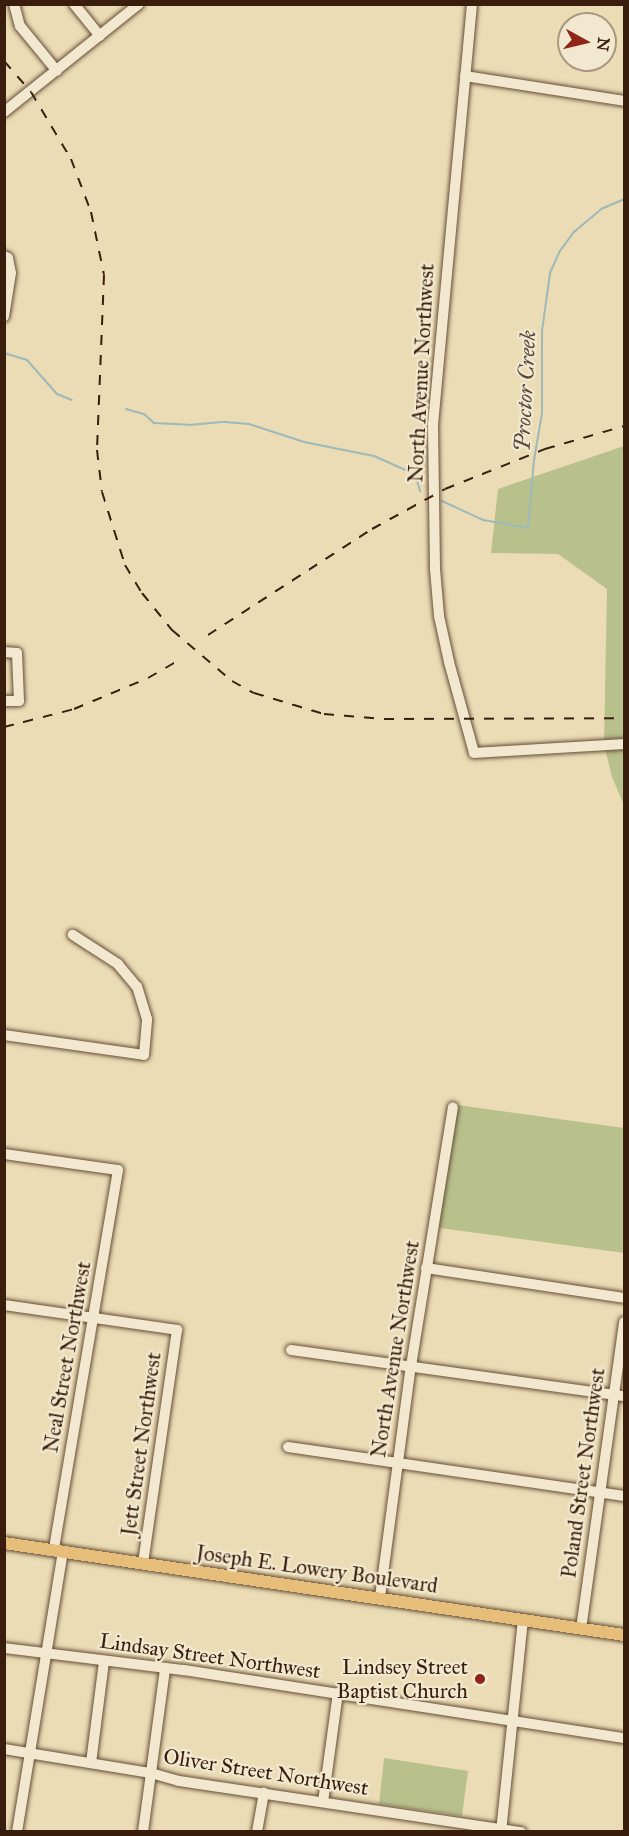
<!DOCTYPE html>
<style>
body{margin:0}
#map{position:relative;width:629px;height:1836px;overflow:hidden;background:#ebdcb5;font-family:"IM FELL Great Primer",serif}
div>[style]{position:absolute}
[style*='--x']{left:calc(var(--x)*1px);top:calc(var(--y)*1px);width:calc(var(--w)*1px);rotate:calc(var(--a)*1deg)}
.green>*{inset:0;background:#b8c08c}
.stream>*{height:2px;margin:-1px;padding:0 1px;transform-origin:1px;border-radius:1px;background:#9db9b9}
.roads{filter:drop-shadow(0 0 2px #664e37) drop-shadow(0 0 2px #664e37)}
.minor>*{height:10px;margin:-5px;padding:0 5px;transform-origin:5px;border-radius:5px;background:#f2e8cf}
.major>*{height:12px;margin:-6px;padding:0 6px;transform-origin:6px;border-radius:6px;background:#e6be7a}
.rail>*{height:2px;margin-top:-1px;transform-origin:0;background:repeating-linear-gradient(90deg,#3a1e0d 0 10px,transparent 0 20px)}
.dots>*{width:16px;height:16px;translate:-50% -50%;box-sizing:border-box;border:3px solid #f2e8cf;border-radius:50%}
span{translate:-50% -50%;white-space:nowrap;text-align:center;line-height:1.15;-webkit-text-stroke:4.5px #f2e8cf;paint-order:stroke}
.street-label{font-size:21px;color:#3a1e0d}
.poi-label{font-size:21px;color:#3a1e0d}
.right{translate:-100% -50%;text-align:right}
.water-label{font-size:22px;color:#584c41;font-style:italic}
.frame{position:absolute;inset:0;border:6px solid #3a1e0d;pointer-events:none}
.north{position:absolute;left:557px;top:12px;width:60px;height:60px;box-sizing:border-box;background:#f2e8cf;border:2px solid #a89781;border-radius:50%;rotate:98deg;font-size:16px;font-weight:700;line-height:24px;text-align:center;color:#3a1e0d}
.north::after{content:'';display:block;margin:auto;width:21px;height:27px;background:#8f2418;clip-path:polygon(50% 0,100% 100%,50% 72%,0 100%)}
</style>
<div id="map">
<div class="green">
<i style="clip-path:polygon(624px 446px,624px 805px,612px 777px,604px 745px,607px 589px,558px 554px,491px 553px,498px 489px)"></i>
<i style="clip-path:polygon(450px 1104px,624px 1128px,624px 1253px,433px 1227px)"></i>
<i style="clip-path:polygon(384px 1758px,468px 1771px,462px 1816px,379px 1804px)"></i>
</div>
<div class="stream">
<i style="--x:4;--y:353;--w:24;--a:17"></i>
<i style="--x:27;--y:360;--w:45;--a:48.6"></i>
<i style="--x:57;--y:394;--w:16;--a:22"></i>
<i style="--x:126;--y:409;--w:19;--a:16"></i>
<i style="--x:144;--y:414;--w:13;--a:42"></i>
<i style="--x:154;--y:423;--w:35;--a:3"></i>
<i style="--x:189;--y:425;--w:36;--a:-5"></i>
<i style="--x:225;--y:422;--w:24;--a:5"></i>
<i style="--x:249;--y:424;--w:58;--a:18.1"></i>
<i style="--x:304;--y:442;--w:71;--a:11.3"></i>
<i style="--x:374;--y:456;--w:35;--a:24"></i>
<i style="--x:406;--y:470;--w:12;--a:35"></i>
<i style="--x:416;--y:477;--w:15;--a:74"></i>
<i style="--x:442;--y:501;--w:45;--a:24.9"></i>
<i style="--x:483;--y:520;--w:46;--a:10.1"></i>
<i style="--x:528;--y:528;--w:68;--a:-85"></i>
<i style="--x:534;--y:460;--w:48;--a:-80.3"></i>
<i style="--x:542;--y:413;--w:82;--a:-90"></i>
<i style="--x:542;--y:331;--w:59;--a:-82.1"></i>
<i style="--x:550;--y:273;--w:24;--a:-66"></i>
<i style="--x:560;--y:251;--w:24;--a:-54"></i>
<i style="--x:574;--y:232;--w:35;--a:-40"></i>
<i style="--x:601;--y:209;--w:25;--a:-23"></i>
</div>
<div class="roads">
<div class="minor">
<i style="--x:14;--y:4;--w:23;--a:75"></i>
<i style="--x:20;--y:26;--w:58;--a:50.6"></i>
<i style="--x:74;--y:4;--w:41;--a:50.9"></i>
<i style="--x:472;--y:4;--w:423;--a:95.3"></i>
<i style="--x:433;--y:425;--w:144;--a:89.2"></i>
<i style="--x:435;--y:569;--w:47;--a:85.1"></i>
<i style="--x:439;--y:616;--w:47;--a:77.7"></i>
<i style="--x:449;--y:662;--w:94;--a:74.6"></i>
<i style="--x:474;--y:753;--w:150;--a:-3.4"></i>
<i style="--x:465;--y:76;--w:161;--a:8.9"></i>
<i style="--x:4;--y:112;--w:173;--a:-38.7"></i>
<i style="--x:4;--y:256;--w:4;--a:27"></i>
<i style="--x:8;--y:258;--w:15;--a:79"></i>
<i style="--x:11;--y:273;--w:44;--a:99.2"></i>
<i style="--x:4;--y:652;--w:13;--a:4"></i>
<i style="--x:17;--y:653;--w:48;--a:87.6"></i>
<i style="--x:19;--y:701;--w:15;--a:180"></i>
<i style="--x:4;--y:1035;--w:141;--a:8.1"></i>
<i style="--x:144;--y:1055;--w:36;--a:-85"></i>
<i style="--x:147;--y:1019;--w:34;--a:-107"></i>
<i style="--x:137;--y:987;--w:30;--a:-130"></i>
<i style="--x:118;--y:964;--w:54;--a:-147.2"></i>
<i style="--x:4;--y:1154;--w:115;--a:8"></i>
<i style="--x:118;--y:1170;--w:385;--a:99.6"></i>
<i style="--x:426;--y:1268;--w:200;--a:8.6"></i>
<i style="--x:4;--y:1305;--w:175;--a:8.2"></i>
<i style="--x:177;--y:1330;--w:236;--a:98.3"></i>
<i style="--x:291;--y:1350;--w:336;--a:7.9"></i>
<i style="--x:288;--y:1447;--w:340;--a:8.3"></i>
<i style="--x:380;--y:1597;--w:233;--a:-82.4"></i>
<i style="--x:411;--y:1366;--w:262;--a:-80.8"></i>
<i style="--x:581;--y:1629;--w:310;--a:-82"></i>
<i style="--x:4;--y:1648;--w:181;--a:7"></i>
<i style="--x:184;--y:1670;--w:445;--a:8.8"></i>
<i style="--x:4;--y:1749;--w:149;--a:9.3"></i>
<i style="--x:151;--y:1773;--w:29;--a:16"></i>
<i style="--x:179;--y:1781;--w:346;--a:8.5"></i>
<i style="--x:91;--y:1763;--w:102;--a:-82.7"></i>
<i style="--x:323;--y:1802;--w:110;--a:-82.2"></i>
<i style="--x:17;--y:1832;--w:284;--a:-80.7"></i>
<i style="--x:143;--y:1832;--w:164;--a:-82.3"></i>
<i style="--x:257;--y:1832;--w:40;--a:-80"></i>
<i style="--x:501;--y:1832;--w:213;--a:-84.1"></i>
</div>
<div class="major">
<i style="--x:4;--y:1543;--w:627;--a:8.44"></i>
</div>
</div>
<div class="rail">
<i style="--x:4;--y:61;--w:41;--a:48.9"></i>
<i style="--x:31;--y:92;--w:78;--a:59.2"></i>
<i style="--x:71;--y:159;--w:57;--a:69.3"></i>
<i style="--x:91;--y:212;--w:64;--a:78.3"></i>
<i style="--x:104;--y:275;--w:175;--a:92.3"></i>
<i style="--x:97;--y:450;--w:42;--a:83.2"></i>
<i style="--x:102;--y:492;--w:77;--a:72.5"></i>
<i style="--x:125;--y:565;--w:33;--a:59"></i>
<i style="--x:142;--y:593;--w:48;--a:51"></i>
<i style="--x:172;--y:630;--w:79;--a:40.4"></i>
<i style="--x:232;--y:681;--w:25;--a:29"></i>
<i style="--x:254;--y:693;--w:73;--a:16.7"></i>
<i style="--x:324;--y:714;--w:60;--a:4.8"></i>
<i style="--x:384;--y:719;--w:240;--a:-0.2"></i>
<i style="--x:208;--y:635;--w:195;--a:-32.9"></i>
<i style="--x:372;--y:529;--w:83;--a:-28.7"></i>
<i style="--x:445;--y:489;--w:108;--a:-21.8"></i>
<i style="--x:545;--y:449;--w:82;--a:-16.2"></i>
<i style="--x:4;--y:727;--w:72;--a:-14.4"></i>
<i style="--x:74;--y:709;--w:80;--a:-22.7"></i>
<i style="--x:148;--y:678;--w:34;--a:-30"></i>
</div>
<div class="dots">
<i style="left:480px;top:1679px;background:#8f2418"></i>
</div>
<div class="street-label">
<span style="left:421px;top:373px;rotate:-87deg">North Avenue Northwest</span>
<span style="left:395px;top:1349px;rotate:-81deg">North Avenue Northwest</span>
<span style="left:67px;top:1357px;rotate:-80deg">Neal Street Northwest</span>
<span style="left:141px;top:1444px;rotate:-82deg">Jett Street Northwest</span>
<span style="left:583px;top:1473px;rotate:-82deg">Poland Street Northwest</span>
<span style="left:317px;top:1569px;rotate:8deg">Joseph E. Lowery Boulevard</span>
<span style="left:210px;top:1656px;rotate:8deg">Lindsay Street Northwest</span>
<span style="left:266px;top:1772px;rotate:9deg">Oliver Street Northwest</span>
</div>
<div class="poi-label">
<span class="right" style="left:468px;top:1679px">Lindsey Street<br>Baptist Church</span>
</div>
<div class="water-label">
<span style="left:525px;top:391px;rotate:-87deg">Proctor Creek</span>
</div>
<div class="frame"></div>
<div class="north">N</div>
</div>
